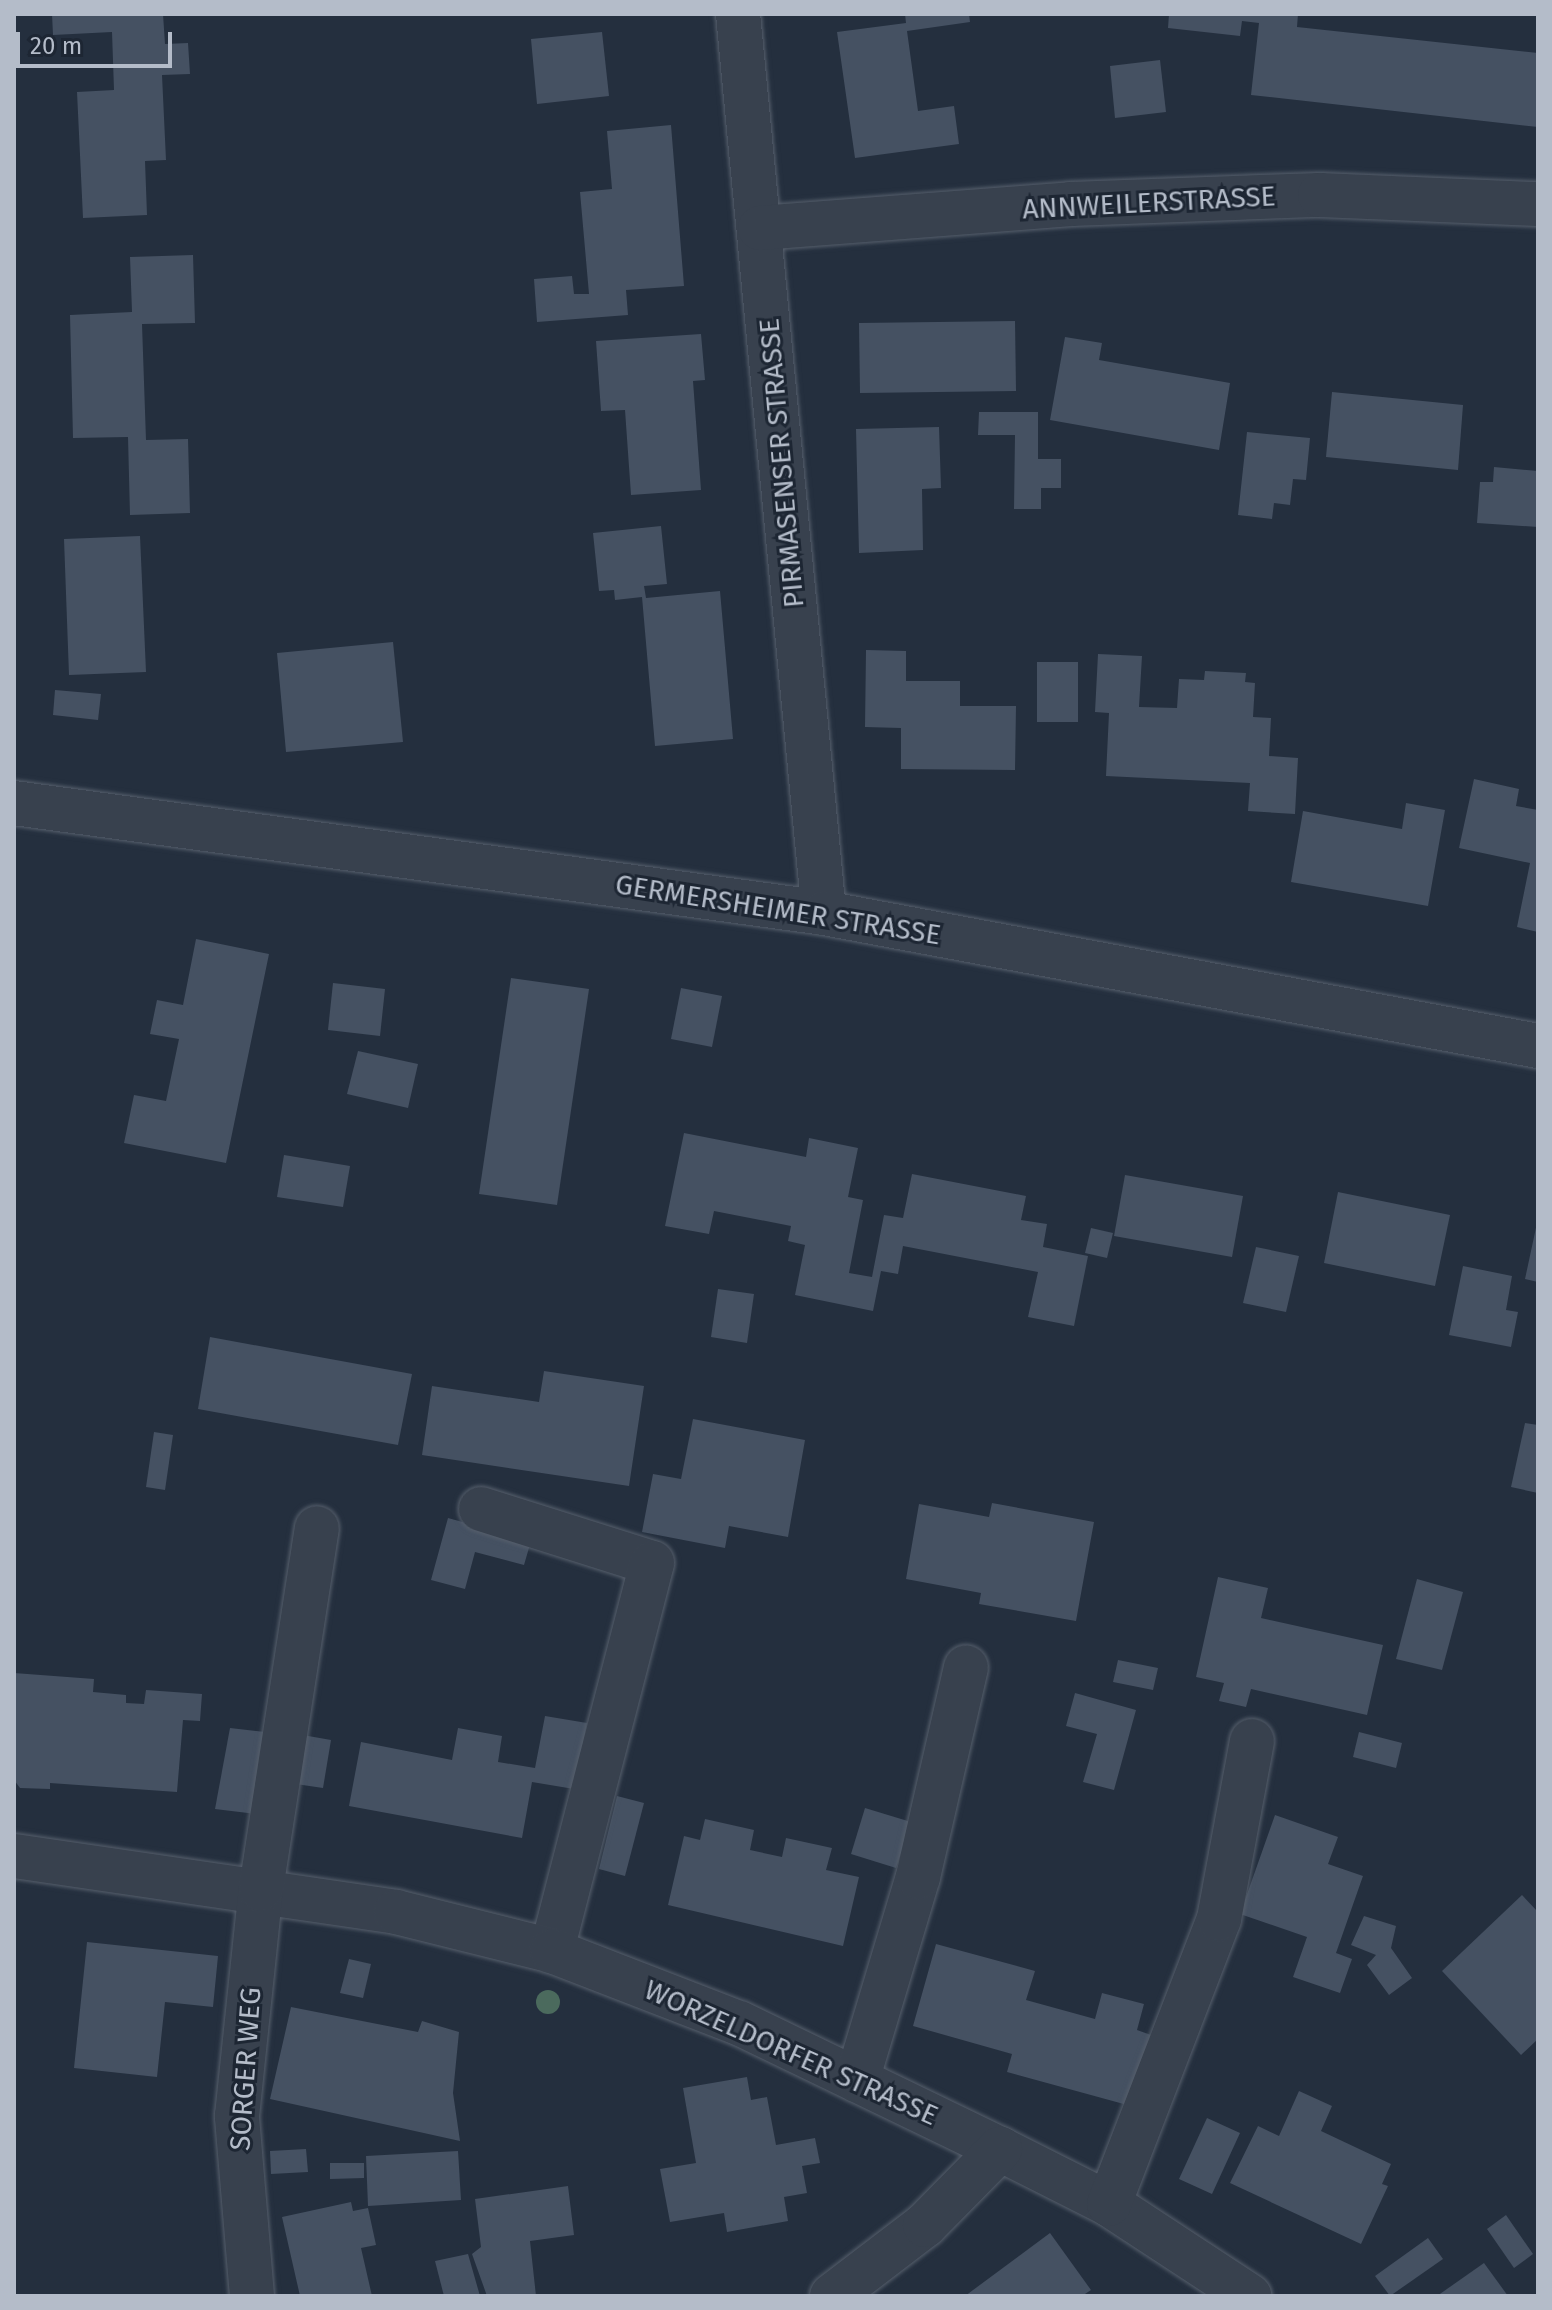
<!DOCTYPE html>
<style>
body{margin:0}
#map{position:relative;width:1552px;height:2310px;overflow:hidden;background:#242f3e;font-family:"Fira Sans",sans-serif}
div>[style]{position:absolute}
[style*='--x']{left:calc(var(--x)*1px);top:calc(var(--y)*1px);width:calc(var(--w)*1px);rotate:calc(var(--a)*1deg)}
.building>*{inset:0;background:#455162}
.roads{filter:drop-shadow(0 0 2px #565f6c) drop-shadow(0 0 2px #565f6c)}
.minor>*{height:44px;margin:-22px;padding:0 22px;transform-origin:22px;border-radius:22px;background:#38414e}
.trees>*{width:24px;height:24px;margin:-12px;border-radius:50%;background:#4b6a5d}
span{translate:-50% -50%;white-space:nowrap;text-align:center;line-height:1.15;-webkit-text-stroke:6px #1d2633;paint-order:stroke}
.street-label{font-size:28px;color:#b4bcc9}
.frame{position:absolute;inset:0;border:16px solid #b4bcc9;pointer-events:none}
.scale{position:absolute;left:16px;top:32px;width:156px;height:36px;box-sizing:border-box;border:4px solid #b4bcc9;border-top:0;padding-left:10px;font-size:24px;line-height:28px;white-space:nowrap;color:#b4bcc9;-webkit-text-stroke:6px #1d2633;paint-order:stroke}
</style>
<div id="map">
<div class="building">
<i style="clip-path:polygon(52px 14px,163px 14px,165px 44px,188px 43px,190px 74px,162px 75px,166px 160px,145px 161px,147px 215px,83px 218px,77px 92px,114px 90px,112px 32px,53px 35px)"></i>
<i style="clip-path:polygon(905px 14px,969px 14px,970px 22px,907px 31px,918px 111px,954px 106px,959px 144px,855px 158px,837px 32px,906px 23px)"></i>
<i style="clip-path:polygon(1169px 14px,1298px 14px,1297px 27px,1538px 53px,1538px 127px,1251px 95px,1259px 23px,1242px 21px,1240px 36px,1168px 28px)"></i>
<i style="clip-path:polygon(602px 32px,609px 96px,537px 104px,531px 39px)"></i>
<i style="clip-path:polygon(1160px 60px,1166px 112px,1115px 118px,1110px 66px)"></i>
<i style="clip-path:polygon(671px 125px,684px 286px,626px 290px,628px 315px,537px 322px,534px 279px,572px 276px,574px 294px,589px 294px,580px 192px,612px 189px,607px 131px)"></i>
<i style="clip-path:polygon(193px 255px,195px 323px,142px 324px,146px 440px,188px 439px,190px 513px,130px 515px,128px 437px,73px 438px,70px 315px,132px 312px,130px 257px)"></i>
<i style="clip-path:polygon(1015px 321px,1016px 391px,860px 393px,859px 323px)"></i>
<i style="clip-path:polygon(701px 334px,705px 380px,693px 381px,701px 490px,631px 495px,625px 410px,601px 411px,596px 341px)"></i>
<i style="clip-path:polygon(1065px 337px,1102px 343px,1099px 360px,1230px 383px,1219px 450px,1050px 420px)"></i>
<i style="clip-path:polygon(1332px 392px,1463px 405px,1458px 470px,1326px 457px)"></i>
<i style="clip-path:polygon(979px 412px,1038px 412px,1038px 459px,1061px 459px,1061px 488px,1041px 488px,1041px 509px,1014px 509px,1015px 435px,978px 435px)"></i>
<i style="clip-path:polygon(939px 427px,941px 488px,922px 489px,923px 550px,859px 553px,856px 429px)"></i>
<i style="clip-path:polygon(1247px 432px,1310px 438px,1306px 480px,1293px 479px,1290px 505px,1274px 503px,1272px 519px,1238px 515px)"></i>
<i style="clip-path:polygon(1494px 467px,1538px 471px,1538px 527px,1477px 523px,1480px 482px,1493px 482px)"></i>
<i style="clip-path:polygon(661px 526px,667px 584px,644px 586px,646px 598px,720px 591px,733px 739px,655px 746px,642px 597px,615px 600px,614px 590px,599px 591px,593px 533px)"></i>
<i style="clip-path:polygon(140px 536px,146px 672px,69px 675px,64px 539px)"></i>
<i style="clip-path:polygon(393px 642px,403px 742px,286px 752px,277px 653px)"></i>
<i style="clip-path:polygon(866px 650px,906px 651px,906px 681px,960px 681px,960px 706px,1016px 706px,1015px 770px,901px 769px,901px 728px,865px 727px)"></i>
<i style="clip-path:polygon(1098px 654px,1142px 656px,1139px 707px,1177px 708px,1179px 679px,1204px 680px,1205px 671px,1246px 673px,1245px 682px,1255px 683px,1253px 717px,1271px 718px,1269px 756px,1298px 758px,1295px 814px,1248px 811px,1250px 783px,1106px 776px,1109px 713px,1095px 712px)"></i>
<i style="clip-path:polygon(1037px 662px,1078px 662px,1078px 722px,1037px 722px)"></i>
<i style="clip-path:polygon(55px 690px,101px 694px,98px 720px,53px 715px)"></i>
<i style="clip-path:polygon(1474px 779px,1519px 789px,1516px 806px,1538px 810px,1538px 932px,1517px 927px,1530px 863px,1459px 848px)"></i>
<i style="clip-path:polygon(1406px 803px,1445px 810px,1428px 906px,1291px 882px,1303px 811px,1402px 829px)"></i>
<i style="clip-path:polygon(196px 939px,269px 954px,226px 1163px,124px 1143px,134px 1095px,166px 1101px,179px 1039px,150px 1034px,157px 1000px,183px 1005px)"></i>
<i style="clip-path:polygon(511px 978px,589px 989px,557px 1205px,479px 1194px)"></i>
<i style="clip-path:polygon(333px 983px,385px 989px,380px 1036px,328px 1030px)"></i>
<i style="clip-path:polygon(681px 988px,722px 996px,712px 1047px,671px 1039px)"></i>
<i style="clip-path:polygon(358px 1051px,418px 1064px,408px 1108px,347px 1094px)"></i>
<i style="clip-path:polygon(684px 1133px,806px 1157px,809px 1138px,858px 1148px,848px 1197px,863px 1200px,849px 1273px,872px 1277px,884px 1215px,903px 1218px,912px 1174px,1026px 1196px,1021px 1220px,1047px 1224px,1043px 1247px,1088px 1256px,1074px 1326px,1028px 1317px,1038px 1272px,903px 1246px,898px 1274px,881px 1271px,873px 1311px,795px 1295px,805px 1245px,788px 1241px,791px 1226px,714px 1211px,709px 1234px,665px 1226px)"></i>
<i style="clip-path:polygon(284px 1155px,350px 1166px,343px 1207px,277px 1197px)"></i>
<i style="clip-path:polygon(1125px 1175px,1243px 1196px,1232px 1257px,1114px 1236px)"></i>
<i style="clip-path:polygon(1338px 1192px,1450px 1215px,1435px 1286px,1324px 1263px)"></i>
<i style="clip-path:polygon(1537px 1223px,1538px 1223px,1538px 1282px,1525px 1279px)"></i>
<i style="clip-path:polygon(1091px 1228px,1113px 1233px,1107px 1258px,1085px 1253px)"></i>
<i style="clip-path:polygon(1256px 1247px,1299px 1256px,1286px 1312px,1243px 1303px)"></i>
<i style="clip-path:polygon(1463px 1266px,1512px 1276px,1506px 1310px,1518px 1312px,1511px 1347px,1449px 1335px)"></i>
<i style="clip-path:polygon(718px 1289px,754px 1294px,747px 1343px,711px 1337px)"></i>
<i style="clip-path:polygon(210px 1337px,412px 1374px,398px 1445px,198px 1409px)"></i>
<i style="clip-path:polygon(544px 1371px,644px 1386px,629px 1486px,422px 1455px,432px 1386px,539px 1402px)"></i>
<i style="clip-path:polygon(693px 1419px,805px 1440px,788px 1537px,729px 1526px,725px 1548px,642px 1532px,653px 1474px,681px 1479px)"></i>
<i style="clip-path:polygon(1525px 1423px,1538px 1425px,1538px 1493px,1511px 1487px)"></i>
<i style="clip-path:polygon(154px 1432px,173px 1435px,165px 1490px,146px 1487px)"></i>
<i style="clip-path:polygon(992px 1503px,1094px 1522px,1076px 1621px,979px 1604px,981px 1593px,906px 1579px,919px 1504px,989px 1517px)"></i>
<i style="clip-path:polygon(448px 1518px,531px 1541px,524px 1565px,475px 1552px,465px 1589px,431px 1580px)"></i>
<i style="clip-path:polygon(1218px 1577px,1268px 1588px,1261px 1618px,1383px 1645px,1367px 1715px,1251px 1689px,1246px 1707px,1219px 1701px,1224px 1683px,1196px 1677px)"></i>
<i style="clip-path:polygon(1417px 1579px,1463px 1592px,1442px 1670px,1396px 1659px)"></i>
<i style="clip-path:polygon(1118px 1660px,1158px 1668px,1153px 1690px,1113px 1682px)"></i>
<i style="clip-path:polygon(14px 1673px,94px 1679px,93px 1692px,126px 1695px,126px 1703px,144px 1704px,146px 1690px,202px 1694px,200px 1721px,183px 1720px,177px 1792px,50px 1783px,50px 1789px,20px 1788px,14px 1780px)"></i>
<i style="clip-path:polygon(1075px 1693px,1136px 1710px,1114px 1790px,1083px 1782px,1097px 1734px,1066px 1726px)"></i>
<i style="clip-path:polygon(545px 1716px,587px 1723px,574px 1789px,532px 1782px,522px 1838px,349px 1806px,361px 1742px,452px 1760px,458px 1728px,502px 1736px,498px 1762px,535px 1768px)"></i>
<i style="clip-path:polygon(230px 1728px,265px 1732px,256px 1814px,215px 1809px)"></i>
<i style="clip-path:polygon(1359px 1732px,1402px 1743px,1396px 1768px,1353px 1757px)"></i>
<i style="clip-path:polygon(297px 1734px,331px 1740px,323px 1788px,289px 1783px)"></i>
<i style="clip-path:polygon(617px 1796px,644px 1803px,625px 1876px,599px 1869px)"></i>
<i style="clip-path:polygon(865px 1808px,911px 1822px,896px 1868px,851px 1854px)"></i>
<i style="clip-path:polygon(1275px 1815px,1338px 1837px,1328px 1864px,1363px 1876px,1336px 1953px,1352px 1959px,1340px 1993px,1293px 1977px,1307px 1937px,1240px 1914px)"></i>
<i style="clip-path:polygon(705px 1819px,754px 1830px,750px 1850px,782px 1857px,786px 1838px,832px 1848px,826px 1870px,859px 1877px,843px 1946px,668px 1905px,684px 1836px,700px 1840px)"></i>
<i style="clip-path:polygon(1522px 1895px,1538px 1912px,1538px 2039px,1521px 2055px,1442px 1971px)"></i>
<i style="clip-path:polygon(1364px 1916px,1396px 1926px,1391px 1948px,1412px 1978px,1389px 1995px,1367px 1965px,1376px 1955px,1351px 1945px)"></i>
<i style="clip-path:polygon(87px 1942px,218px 1956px,213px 2007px,165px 2002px,157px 2077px,74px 2068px)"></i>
<i style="clip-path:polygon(936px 1944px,1035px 1971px,1026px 2000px,1095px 2019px,1102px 1993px,1144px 2004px,1137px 2030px,1151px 2035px,1131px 2106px,1007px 2072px,1012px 2054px,913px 2026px)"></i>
<i style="clip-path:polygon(349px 1959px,371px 1964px,363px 1998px,340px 1993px)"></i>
<i style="clip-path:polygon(291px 2007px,418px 2032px,422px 2021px,459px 2032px,453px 2093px,460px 2141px,270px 2099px)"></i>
<i style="clip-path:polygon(747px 2077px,751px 2100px,767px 2097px,776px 2145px,815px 2138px,820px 2163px,802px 2166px,807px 2193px,784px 2197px,788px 2221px,727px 2232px,724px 2213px,670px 2222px,660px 2169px,696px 2163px,683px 2088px)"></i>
<i style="clip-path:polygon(1299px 2091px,1332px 2106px,1321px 2131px,1391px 2164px,1382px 2184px,1388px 2186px,1361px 2244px,1230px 2183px,1258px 2126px,1279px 2136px)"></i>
<i style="clip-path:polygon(1207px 2118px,1240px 2133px,1212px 2194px,1179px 2179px)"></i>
<i style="clip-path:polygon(306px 2149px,308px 2172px,271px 2174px,270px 2151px)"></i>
<i style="clip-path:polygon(458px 2151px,461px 2200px,368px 2206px,366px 2156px)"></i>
<i style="clip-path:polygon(330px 2163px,364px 2163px,364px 2178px,330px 2179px)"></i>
<i style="clip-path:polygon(568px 2186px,574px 2235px,530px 2241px,536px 2296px,487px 2296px,472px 2254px,481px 2247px,475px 2199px)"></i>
<i style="clip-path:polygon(351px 2202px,353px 2211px,368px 2208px,376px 2245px,361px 2248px,372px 2296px,300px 2296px,282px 2217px)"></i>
<i style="clip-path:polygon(1506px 2215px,1533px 2254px,1514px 2268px,1487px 2229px)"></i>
<i style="clip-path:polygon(1050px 2233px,1091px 2290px,1082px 2296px,965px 2296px)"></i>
<i style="clip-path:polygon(1428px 2238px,1443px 2259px,1390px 2296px,1375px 2276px)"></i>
<i style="clip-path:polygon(468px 2254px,480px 2296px,444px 2296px,435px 2261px)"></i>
<i style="clip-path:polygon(1484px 2263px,1508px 2296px,1437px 2296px)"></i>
</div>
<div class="roads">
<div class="minor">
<i style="--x:738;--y:14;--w:903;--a:84.54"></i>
<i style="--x:760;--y:228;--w:312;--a:-4.4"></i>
<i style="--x:1071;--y:204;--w:249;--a:-2.1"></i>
<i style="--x:1320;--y:195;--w:218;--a:2.4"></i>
<i style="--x:14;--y:803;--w:817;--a:7.73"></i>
<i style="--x:824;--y:913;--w:726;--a:10.55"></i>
<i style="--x:481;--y:1509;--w:179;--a:17.5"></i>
<i style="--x:652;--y:1563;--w:401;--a:104.5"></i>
<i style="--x:14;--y:1856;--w:386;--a:8.3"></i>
<i style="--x:396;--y:1912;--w:161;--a:14"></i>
<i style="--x:552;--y:1951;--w:200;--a:21.1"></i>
<i style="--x:739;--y:2023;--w:290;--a:25.8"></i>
<i style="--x:1000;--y:2149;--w:122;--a:26.8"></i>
<i style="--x:1109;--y:2204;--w:168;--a:33.3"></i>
<i style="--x:857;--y:2080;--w:212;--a:-73.3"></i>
<i style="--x:918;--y:1877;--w:215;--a:-77.1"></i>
<i style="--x:1109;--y:2204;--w:305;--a:-68.9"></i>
<i style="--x:1219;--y:1919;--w:181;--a:-79.5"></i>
<i style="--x:252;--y:2296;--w:181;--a:-94.8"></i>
<i style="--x:237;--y:2116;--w:228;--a:-84"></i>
<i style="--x:261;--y:1889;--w:365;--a:-81.2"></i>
<i style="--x:832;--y:2296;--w:117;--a:-37.4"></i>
<i style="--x:925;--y:2225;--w:107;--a:-45.4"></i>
</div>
</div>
<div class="trees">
<i style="left:548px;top:2002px"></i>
</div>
<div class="street-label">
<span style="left:1149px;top:203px;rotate:-3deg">ANNWEILERSTRASSE</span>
<span style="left:782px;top:463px;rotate:-95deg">PIRMASENSER STRASSE</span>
<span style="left:778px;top:910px;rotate:9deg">GERMERSHEIMER STRASSE</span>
<span style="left:791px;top:2053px;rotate:24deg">WORZELDORFER STRASSE</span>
<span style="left:246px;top:2069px;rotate:-86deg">SORGER WEG</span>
</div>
<div class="frame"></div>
<div class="scale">20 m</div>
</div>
